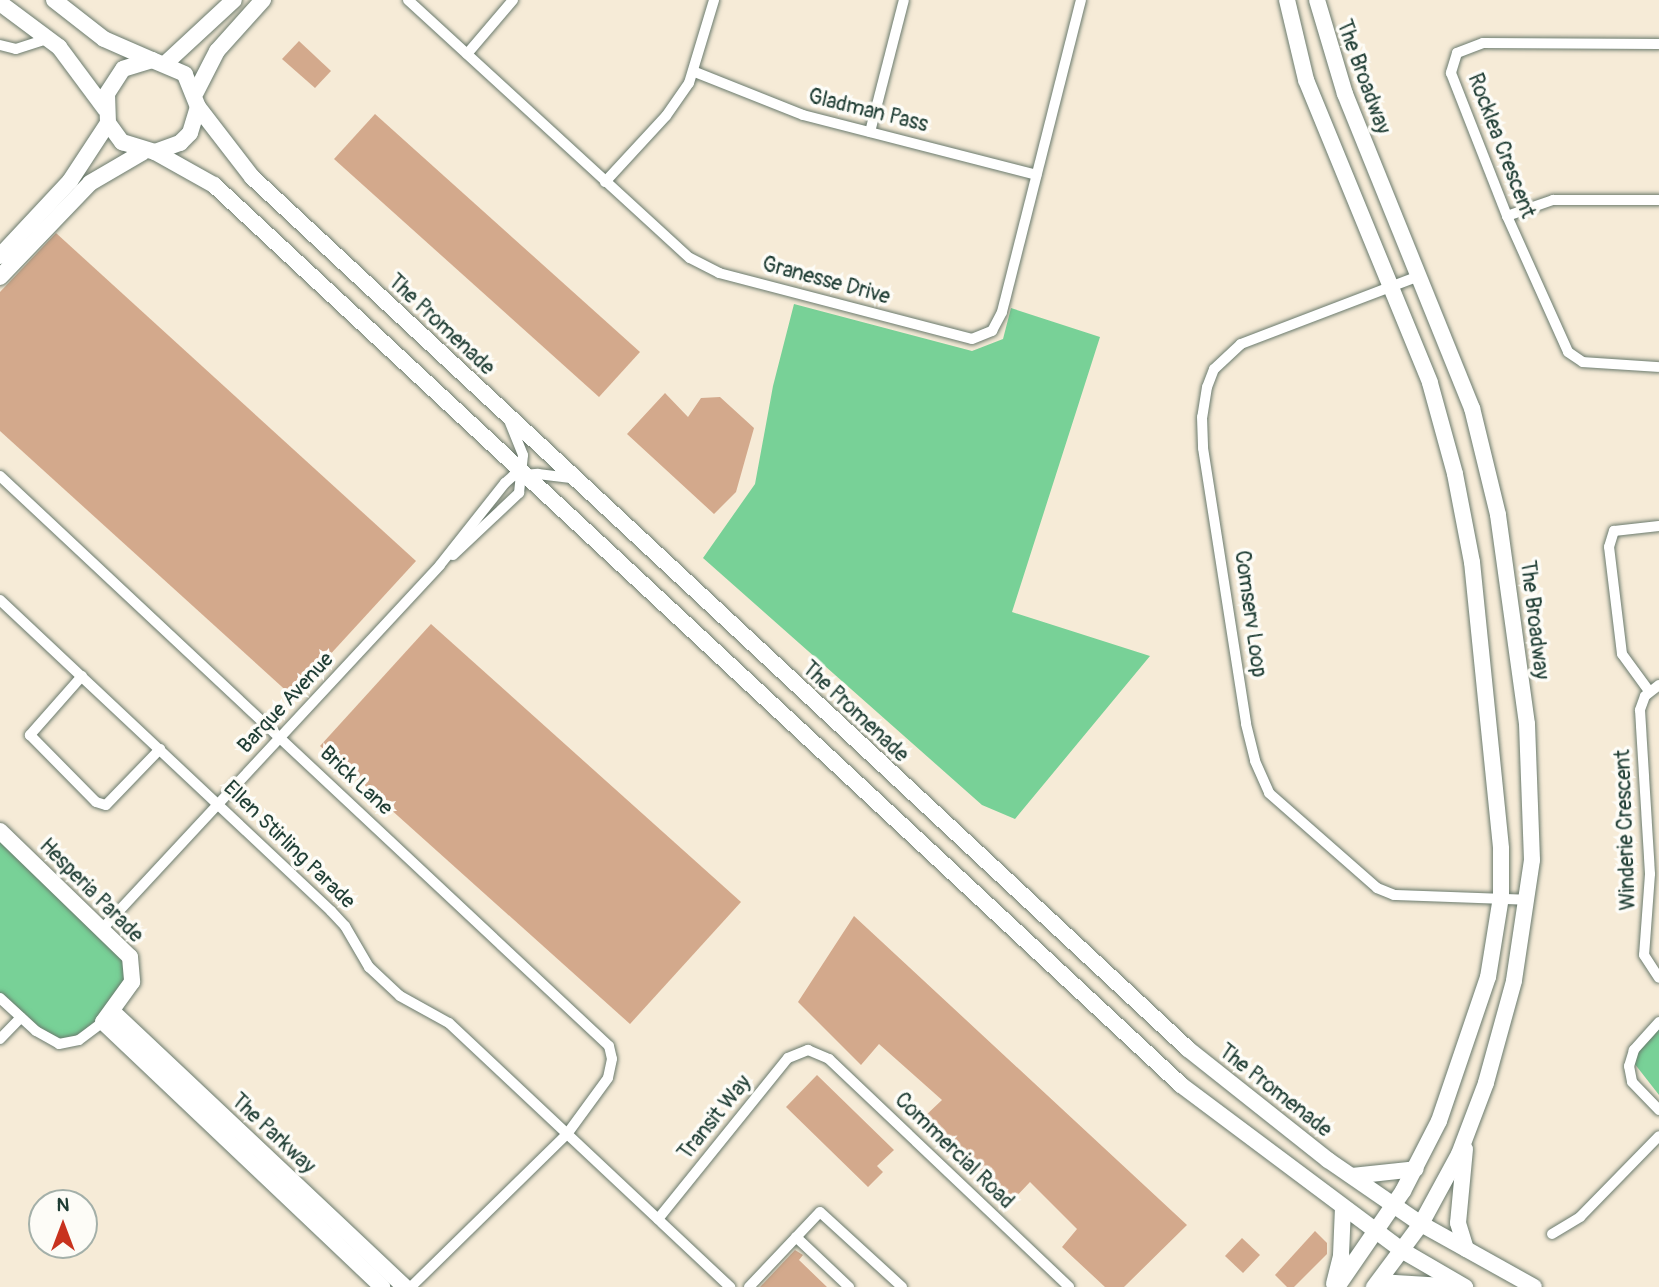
<!DOCTYPE html>
<style>
body{margin:0}
#map{position:relative;width:1659px;height:1287px;overflow:hidden;background:#f6ebd7;font-family:Pangolin,sans-serif}
div>[style]{position:absolute}
[style*='--x']{left:calc(var(--x)*1px);top:calc(var(--y)*1px);width:calc(var(--w)*1px);rotate:calc(var(--a)*1deg)}
.green>*{inset:0;background:#78d197}
.building>*{inset:0;background:#d3a98c}
.roads{filter:drop-shadow(0 0 2px #6a7a6d) drop-shadow(0 0 2px #6a7a6d)}
.street>*{height:10px;margin:-5px;padding:0 5px;transform-origin:5px;border-radius:5px;background:#fff}
.secondary>*{height:16px;margin:-8px;padding:0 8px;transform-origin:8px;border-radius:8px;background:#fff}
span{translate:-50% -50%;white-space:nowrap;text-align:center;line-height:1.15;-webkit-text-stroke:7px #fdfcf7;paint-order:stroke}
.street-label{font-size:21px;color:#1f3d34}
.north{position:absolute;left:28px;top:1189px;width:70px;height:70px;box-sizing:border-box;background:#fdfcf7;border:2px solid #a4b0a9;border-radius:50%;rotate:0deg;font-size:19px;font-weight:700;line-height:28px;text-align:center;color:#1f3d34}
.north::after{content:'';display:block;margin:auto;width:24px;height:32px;background:#c8321e;clip-path:polygon(50% 0,100% 100%,50% 72%,0 100%)}
</style>
<div id="map">
<div class="green">
<i style="clip-path:polygon(794px 304px,972px 351px,1003px 339px,1011px 308px,1100px 337px,1012px 612px,1150px 656px,1015px 819px,982px 805px,703px 558px,755px 484px,773px 386px)"></i>
<i style="clip-path:polygon(0 831px,133px 969px,103px 1022px,59px 1044px,0 998px)"></i>
<i style="clip-path:polygon(1659px 1029px,1659px 1095px,1634px 1063px,1639px 1050px)"></i>
</div>
<div class="building">
<i style="clip-path:polygon(299px 41px,331px 71px,315px 88px,282px 59px)"></i>
<i style="clip-path:polygon(375px 114px,640px 352px,599px 397px,334px 159px)"></i>
<i style="clip-path:polygon(56px 233px,416px 561px,292px 696px,0 431px,0 292px)"></i>
<i style="clip-path:polygon(665px 393px,688px 417px,701px 398px,720px 397px,754px 428px,736px 492px,714px 514px,627px 434px)"></i>
<i style="clip-path:polygon(431px 624px,741px 902px,630px 1024px,320px 746px)"></i>
<i style="clip-path:polygon(854px 916px,1187px 1225px,1124px 1287px,1105px 1287px,1062px 1247px,1077px 1229px,1030px 1182px,1012px 1201px,924px 1117px,942px 1100px,879px 1044px,861px 1065px,798px 1002px)"></i>
<i style="clip-path:polygon(817px 1075px,894px 1150px,877px 1166px,883px 1172px,868px 1187px,786px 1107px)"></i>
<i style="clip-path:polygon(1315px 1231px,1327px 1243px,1327px 1254px,1294px 1287px,1287px 1287px,1275px 1275px)"></i>
<i style="clip-path:polygon(1242px 1238px,1260px 1255px,1243px 1273px,1225px 1256px)"></i>
<i style="clip-path:polygon(795px 1250px,803px 1255px,799px 1260px,827px 1287px,760px 1287px)"></i>
</div>
<div class="roads">
<div class="street">
<i style="--x:408;--y:0;--w:382;--a:42.5"></i>
<i style="--x:690;--y:258;--w:33;--a:27"></i>
<i style="--x:719;--y:273;--w:261;--a:14.6"></i>
<i style="--x:972;--y:339;--w:22;--a:-22"></i>
<i style="--x:992;--y:331;--w:21;--a:-62"></i>
<i style="--x:1002;--y:312;--w:322;--a:-75.8"></i>
<i style="--x:1659;--y:44;--w:176;--a:-179.7"></i>
<i style="--x:1483;--y:43;--w:28;--a:159"></i>
<i style="--x:1457;--y:53;--w:21;--a:107"></i>
<i style="--x:1451;--y:73;--w:154;--a:68.6"></i>
<i style="--x:1507;--y:216;--w:149;--a:65.8"></i>
<i style="--x:1568;--y:352;--w:18;--a:34"></i>
<i style="--x:1583;--y:362;--w:76;--a:3.8"></i>
<i style="--x:0;--y:45;--w:16;--a:14"></i>
<i style="--x:16;--y:49;--w:35;--a:-18"></i>
<i style="--x:467;--y:54;--w:71;--a:-49.6"></i>
<i style="--x:695;--y:72;--w:116;--a:21.7"></i>
<i style="--x:803;--y:115;--w:241;--a:14.4"></i>
<i style="--x:870;--y:132;--w:136;--a:-75.6"></i>
<i style="--x:605;--y:182;--w:90;--a:-47.3"></i>
<i style="--x:666;--y:116;--w:40;--a:-55.1"></i>
<i style="--x:689;--y:83;--w:87;--a:-73.2"></i>
<i style="--x:1507;--y:216;--w:49;--a:-19.2"></i>
<i style="--x:1553;--y:200;--w:106;--a:0"></i>
<i style="--x:1419;--y:276;--w:191;--a:159.1"></i>
<i style="--x:1241;--y:344;--w:37;--a:137"></i>
<i style="--x:1214;--y:369;--w:19;--a:111"></i>
<i style="--x:1207;--y:387;--w:30;--a:99"></i>
<i style="--x:1202;--y:417;--w:31;--a:88"></i>
<i style="--x:1203;--y:448;--w:279;--a:81.1"></i>
<i style="--x:1246;--y:724;--w:38;--a:76"></i>
<i style="--x:1255;--y:761;--w:35;--a:66"></i>
<i style="--x:1269;--y:793;--w:144;--a:41.3"></i>
<i style="--x:1377;--y:888;--w:18;--a:22"></i>
<i style="--x:1394;--y:895;--w:134;--a:2.1"></i>
<i style="--x:0;--y:476;--w:834;--a:43.11"></i>
<i style="--x:609;--y:1046;--w:13;--a:77"></i>
<i style="--x:612;--y:1059;--w:19;--a:102"></i>
<i style="--x:608;--y:1078;--w:69;--a:126.2"></i>
<i style="--x:567;--y:1134;--w:219;--a:135.6"></i>
<i style="--x:453;--y:555;--w:91;--a:-43.2"></i>
<i style="--x:519;--y:493;--w:38;--a:-84"></i>
<i style="--x:523;--y:455;--w:37;--a:-112"></i>
<i style="--x:0;--y:600;--w:454;--a:43.2"></i>
<i style="--x:331;--y:911;--w:21;--a:47"></i>
<i style="--x:345;--y:926;--w:48;--a:59.7"></i>
<i style="--x:369;--y:967;--w:42;--a:43.1"></i>
<i style="--x:400;--y:996;--w:56;--a:28.9"></i>
<i style="--x:449;--y:1023;--w:386;--a:43.2"></i>
<i style="--x:82;--y:676;--w:79;--a:131.4"></i>
<i style="--x:30;--y:735;--w:94;--a:45.4"></i>
<i style="--x:96;--y:802;--w:10;--a:17"></i>
<i style="--x:106;--y:805;--w:78;--a:-46"></i>
<i style="--x:1659;--y:685;--w:18;--a:142"></i>
<i style="--x:1645;--y:696;--w:15;--a:110"></i>
<i style="--x:1640;--y:710;--w:164;--a:86.5"></i>
<i style="--x:1650;--y:874;--w:81;--a:94.2"></i>
<i style="--x:1644;--y:955;--w:27;--a:57"></i>
<i style="--x:1649;--y:691;--w:46;--a:-126.1"></i>
<i style="--x:1622;--y:654;--w:108;--a:-96.9"></i>
<i style="--x:1609;--y:547;--w:17;--a:-73"></i>
<i style="--x:1614;--y:531;--w:45;--a:-6.3"></i>
<i style="--x:103;--y:928;--w:495;--a:-47.1"></i>
<i style="--x:440;--y:565;--w:105;--a:-51.6"></i>
<i style="--x:505;--y:483;--w:11;--a:-41"></i>
<i style="--x:513;--y:476;--w:25;--a:-5"></i>
<i style="--x:538;--y:474;--w:35;--a:7"></i>
<i style="--x:0;--y:998;--w:49;--a:42.5"></i>
<i style="--x:36;--y:1031;--w:26;--a:29"></i>
<i style="--x:59;--y:1044;--w:20;--a:-11"></i>
<i style="--x:79;--y:1040;--w:30;--a:-37"></i>
<i style="--x:1659;--y:1022;--w:38;--a:132"></i>
<i style="--x:1634;--y:1050;--w:17;--a:107"></i>
<i style="--x:1629;--y:1066;--w:16;--a:79"></i>
<i style="--x:1632;--y:1082;--w:39;--a:46"></i>
<i style="--x:0;--y:1039;--w:30;--a:-46"></i>
<i style="--x:658;--y:1219;--w:207;--a:-51.1"></i>
<i style="--x:788;--y:1058;--w:22;--a:-22"></i>
<i style="--x:808;--y:1050;--w:23;--a:23"></i>
<i style="--x:829;--y:1059;--w:331;--a:43.5"></i>
<i style="--x:1552;--y:1234;--w:33;--a:-31"></i>
<i style="--x:1580;--y:1217;--w:113;--a:-45.7"></i>
<i style="--x:796;--y:1237;--w:73;--a:43.3"></i>
<i style="--x:749;--y:1287;--w:103;--a:-46.6"></i>
<i style="--x:820;--y:1212;--w:111;--a:42.4"></i>
</div>
<div class="secondary">
<i style="--x:54;--y:0;--w:63;--a:38"></i>
<i style="--x:104;--y:39;--w:52;--a:23.6"></i>
<i style="--x:1287;--y:0;--w:82;--a:76.6"></i>
<i style="--x:1306;--y:80;--w:327;--a:67.7"></i>
<i style="--x:1430;--y:383;--w:94;--a:74.6"></i>
<i style="--x:1455;--y:474;--w:90;--a:79.1"></i>
<i style="--x:1472;--y:562;--w:288;--a:84.2"></i>
<i style="--x:1501;--y:849;--w:48;--a:90"></i>
<i style="--x:1501;--y:897;--w:81;--a:99.2"></i>
<i style="--x:1488;--y:977;--w:152;--a:108.8"></i>
<i style="--x:1439;--y:1121;--w:79;--a:117.2"></i>
<i style="--x:1403;--y:1191;--w:116;--a:124.5"></i>
<i style="--x:1317;--y:0;--w:98;--a:73.4"></i>
<i style="--x:1345;--y:94;--w:339;--a:68"></i>
<i style="--x:1472;--y:408;--w:110;--a:76.3"></i>
<i style="--x:1498;--y:515;--w:211;--a:82.1"></i>
<i style="--x:1527;--y:724;--w:136;--a:87.9"></i>
<i style="--x:1532;--y:860;--w:122;--a:98.5"></i>
<i style="--x:1514;--y:981;--w:106;--a:105.4"></i>
<i style="--x:1486;--y:1083;--w:76;--a:110.8"></i>
<i style="--x:1459;--y:1154;--w:80;--a:118.5"></i>
<i style="--x:1421;--y:1224;--w:79;--a:126.7"></i>
<i style="--x:0;--y:3;--w:74;--a:36.7"></i>
<i style="--x:59;--y:47;--w:77;--a:53.4"></i>
<i style="--x:167;--y:62;--w:91;--a:-42.8"></i>
<i style="--x:196;--y:92;--w:46;--a:-62.9"></i>
<i style="--x:217;--y:51;--w:69;--a:-48"></i>
<i style="--x:198;--y:107;--w:88;--a:52.4"></i>
<i style="--x:252;--y:177;--w:1279;--a:42.97"></i>
<i style="--x:1188;--y:1049;--w:179;--a:38.4"></i>
<i style="--x:1328;--y:1160;--w:113;--a:34.5"></i>
<i style="--x:1421;--y:1224;--w:129;--a:29.1"></i>
<i style="--x:155;--y:152;--w:27;--a:-20"></i>
<i style="--x:180;--y:143;--w:14;--a:-45"></i>
<i style="--x:190;--y:133;--w:27;--a:-73"></i>
<i style="--x:198;--y:107;--w:35;--a:-112"></i>
<i style="--x:185;--y:74;--w:36;--a:-157"></i>
<i style="--x:152;--y:60;--w:30;--a:163"></i>
<i style="--x:123;--y:69;--w:30;--a:123"></i>
<i style="--x:107;--y:94;--w:29;--a:88"></i>
<i style="--x:108;--y:123;--w:24;--a:54"></i>
<i style="--x:122;--y:142;--w:34;--a:17"></i>
<i style="--x:155;--y:152;--w:68;--a:29.2"></i>
<i style="--x:214;--y:185;--w:1321;--a:42.94"></i>
<i style="--x:1181;--y:1085;--w:277;--a:36.8"></i>
<i style="--x:1403;--y:1251;--w:72;--a:30.1"></i>
<i style="--x:0;--y:256;--w:103;--a:-47"></i>
<i style="--x:70;--y:181;--w:69;--a:-56.8"></i>
<i style="--x:0;--y:277;--w:130;--a:-46.2"></i>
<i style="--x:90;--y:183;--w:61;--a:-30.3"></i>
<i style="--x:0;--y:831;--w:181;--a:44.1"></i>
<i style="--x:130;--y:957;--w:25;--a:85"></i>
<i style="--x:132;--y:982;--w:49;--a:125.9"></i>
<i style="--x:103;--y:1022;--w:385;--a:43.5"></i>
<i style="--x:112;--y:1011;--w:403;--a:43.3"></i>
<i style="--x:1465;--y:1149;--w:74;--a:95.4"></i>
<i style="--x:1458;--y:1223;--w:27;--a:73"></i>
<i style="--x:1352;--y:1176;--w:64;--a:-6.2"></i>
<i style="--x:1379;--y:1282;--w:81;--a:3.5"></i>
<i style="--x:1334;--y:1284;--w:30;--a:-76"></i>
<i style="--x:1341;--y:1255;--w:48;--a:-87.6"></i>
</div>
</div>
<div class="street-label">
<span style="left:1363px;top:77px;rotate:70deg">The Broadway</span>
<span style="left:868px;top:111px;rotate:14deg">Gladman Pass</span>
<span style="left:1501px;top:146px;rotate:69deg">Rocklea Crescent</span>
<span style="left:826px;top:281px;rotate:15deg">Granesse Drive</span>
<span style="left:441px;top:325px;rotate:43deg">The Promenade</span>
<span style="left:1250px;top:614px;rotate:82deg">Comserv Loop</span>
<span style="left:1534px;top:620px;rotate:83deg">The Broadway</span>
<span style="left:286px;top:703px;rotate:-47deg">Barque Avenue</span>
<span style="left:855px;top:712px;rotate:43deg">The Promenade</span>
<span style="left:356px;top:781px;rotate:43deg">Brick Lane</span>
<span style="left:1626px;top:830px;rotate:-92deg">Winderie Crescent</span>
<span style="left:289px;top:845px;rotate:44deg">Ellen Stirling Parade</span>
<span style="left:91px;top:891px;rotate:45deg">Hesperia Parade</span>
<span style="left:1275px;top:1091px;rotate:38deg">The Promenade</span>
<span style="left:715px;top:1118px;rotate:-51deg">Transit Way</span>
<span style="left:273px;top:1134px;rotate:43deg">The Parkway</span>
<span style="left:954px;top:1151px;rotate:44deg">Commercial Road</span>
</div>
<div class="north">N</div>
</div>
